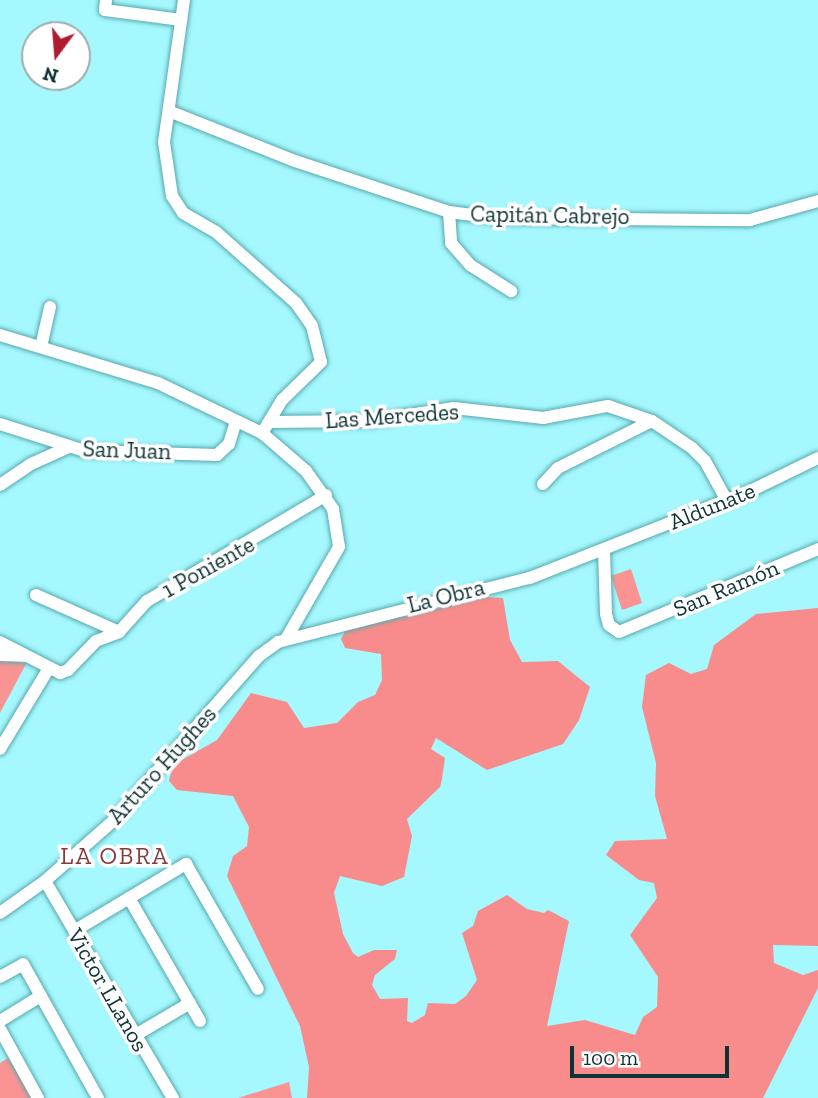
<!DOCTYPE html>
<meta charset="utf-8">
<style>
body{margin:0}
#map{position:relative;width:818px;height:1098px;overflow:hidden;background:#a5f8fd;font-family:"Zilla Slab",serif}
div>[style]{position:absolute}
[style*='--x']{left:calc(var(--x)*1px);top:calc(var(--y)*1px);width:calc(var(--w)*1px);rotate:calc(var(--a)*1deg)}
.green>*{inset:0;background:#f99493}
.forest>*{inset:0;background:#f88c8c}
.roads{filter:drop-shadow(0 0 2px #56a8ad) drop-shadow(0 0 2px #56a8ad)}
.minor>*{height:12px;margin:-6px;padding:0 6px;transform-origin:6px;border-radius:6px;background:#fff}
span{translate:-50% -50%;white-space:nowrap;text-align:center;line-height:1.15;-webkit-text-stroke:7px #fff;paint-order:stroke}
.street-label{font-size:23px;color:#0f3234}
.neighbourhood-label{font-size:24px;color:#833b3c;letter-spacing:2px}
.north{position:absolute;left:21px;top:21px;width:70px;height:70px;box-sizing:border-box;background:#fff;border:2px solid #9fadae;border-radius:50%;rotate:196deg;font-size:19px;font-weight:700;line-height:28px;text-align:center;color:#0f3234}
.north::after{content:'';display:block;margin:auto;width:24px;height:32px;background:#af1b30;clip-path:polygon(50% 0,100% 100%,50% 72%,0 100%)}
.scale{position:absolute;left:570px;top:1046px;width:159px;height:32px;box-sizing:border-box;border:4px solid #0f3234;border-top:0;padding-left:9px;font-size:21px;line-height:24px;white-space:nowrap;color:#0f3234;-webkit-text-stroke:5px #fff;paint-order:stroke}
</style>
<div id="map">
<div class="green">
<i style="clip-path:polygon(631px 569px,642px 603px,622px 610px,611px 576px)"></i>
<i style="clip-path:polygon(0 658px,26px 664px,0 713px)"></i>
<i style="clip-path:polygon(8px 1058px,35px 1098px,0 1098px,0 1063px)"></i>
<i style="clip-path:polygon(289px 1082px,292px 1098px,238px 1098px)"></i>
</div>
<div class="forest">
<i style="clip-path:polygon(487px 597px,503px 598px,510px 640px,522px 662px,558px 661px,590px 687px,579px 720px,563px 744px,487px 770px,436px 738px,431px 749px,445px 758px,442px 779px,440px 787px,407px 819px,412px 836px,404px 877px,382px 886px,340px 876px,334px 893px,343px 934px,353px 953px,358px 957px,374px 950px,397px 950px,395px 959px,375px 975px,372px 985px,380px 999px,408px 998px,407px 1021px,412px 1023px,425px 1015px,428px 1003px,455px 1004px,466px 996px,477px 980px,462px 933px,473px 926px,478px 911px,507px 895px,527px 909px,544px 913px,548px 910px,569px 921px,547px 1026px,585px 1020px,635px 1035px,643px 1017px,657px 1007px,658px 977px,630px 935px,657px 898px,654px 883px,639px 880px,606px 855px,615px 841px,667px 839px,655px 796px,656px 763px,642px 707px,646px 675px,669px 663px,691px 674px,707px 669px,714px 645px,756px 614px,818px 608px,818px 946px,773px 945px,774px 963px,803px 975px,818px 970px,818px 988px,763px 1098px,307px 1098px,309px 1067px,300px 1026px,227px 876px,233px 856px,247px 846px,249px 827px,233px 796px,177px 790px,169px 781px,173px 765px,217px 740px,251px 693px,287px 702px,304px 728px,337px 723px,358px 702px,375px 695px,382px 680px,381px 654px,345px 648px,341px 639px,346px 630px)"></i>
</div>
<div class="roads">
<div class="minor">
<i style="--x:106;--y:0;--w:10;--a:96"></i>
<i style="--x:105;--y:10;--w:77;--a:7.5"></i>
<i style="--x:184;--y:0;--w:143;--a:98"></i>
<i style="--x:164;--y:142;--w:55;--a:81.6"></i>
<i style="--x:172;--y:196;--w:20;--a:57"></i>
<i style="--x:183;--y:213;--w:38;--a:30"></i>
<i style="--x:216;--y:232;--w:107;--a:41.6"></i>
<i style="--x:296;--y:303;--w:28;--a:55"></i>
<i style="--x:312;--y:326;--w:37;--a:76"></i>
<i style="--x:321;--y:362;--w:54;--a:135.7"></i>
<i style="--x:282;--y:400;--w:39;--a:121"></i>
<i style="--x:171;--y:112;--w:133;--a:21.6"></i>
<i style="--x:295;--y:161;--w:162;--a:18.3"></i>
<i style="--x:449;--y:212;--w:47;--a:7.3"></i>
<i style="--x:496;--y:218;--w:254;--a:0.5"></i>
<i style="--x:750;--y:220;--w:71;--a:-15.6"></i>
<i style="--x:449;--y:212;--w:31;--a:86"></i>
<i style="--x:451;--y:243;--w:29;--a:49"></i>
<i style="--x:470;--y:265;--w:49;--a:32.4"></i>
<i style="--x:0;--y:335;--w:165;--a:16.9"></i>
<i style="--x:158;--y:383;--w:115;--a:25.7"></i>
<i style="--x:262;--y:433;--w:58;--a:40.8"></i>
<i style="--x:306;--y:471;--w:47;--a:54.6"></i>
<i style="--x:333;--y:509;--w:38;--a:81"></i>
<i style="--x:339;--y:547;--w:106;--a:119.9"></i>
<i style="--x:41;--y:347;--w:41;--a:-77.3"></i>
<i style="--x:270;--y:422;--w:101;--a:-0.6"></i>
<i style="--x:371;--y:421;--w:84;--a:-8.9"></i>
<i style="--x:454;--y:408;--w:90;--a:6.4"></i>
<i style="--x:543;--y:418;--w:66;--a:-10.5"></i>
<i style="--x:608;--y:406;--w:46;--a:18.8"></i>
<i style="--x:652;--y:421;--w:48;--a:34"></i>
<i style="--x:692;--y:448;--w:18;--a:45"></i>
<i style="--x:705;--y:461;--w:43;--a:61.1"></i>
<i style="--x:0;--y:424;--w:89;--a:17.6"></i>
<i style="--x:85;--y:451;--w:132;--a:1.7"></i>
<i style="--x:217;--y:455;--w:16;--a:-43"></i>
<i style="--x:229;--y:444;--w:24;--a:-73"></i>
<i style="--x:543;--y:484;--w:22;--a:-47"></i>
<i style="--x:558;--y:468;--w:105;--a:-26.6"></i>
<i style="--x:0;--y:485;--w:37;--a:-34"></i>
<i style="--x:31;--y:464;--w:42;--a:-24.1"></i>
<i style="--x:604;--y:550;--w:64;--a:88.2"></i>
<i style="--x:606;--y:614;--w:11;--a:75"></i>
<i style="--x:609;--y:625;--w:12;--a:35"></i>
<i style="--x:619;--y:632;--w:216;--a:-22.6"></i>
<i style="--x:36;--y:595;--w:91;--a:24"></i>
<i style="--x:0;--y:642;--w:68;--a:27.3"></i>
<i style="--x:60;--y:673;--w:9;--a:-21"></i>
<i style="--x:68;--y:670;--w:40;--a:-46"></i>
<i style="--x:96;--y:641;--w:25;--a:-21"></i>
<i style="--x:119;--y:632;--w:42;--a:-47.9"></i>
<i style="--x:147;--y:601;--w:208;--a:-30.6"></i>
<i style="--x:0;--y:655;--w:24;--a:2"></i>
<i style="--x:0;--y:749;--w:95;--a:-58.8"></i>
<i style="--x:45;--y:881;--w:252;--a:59.5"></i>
<i style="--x:129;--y:898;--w:142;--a:60"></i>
<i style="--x:0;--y:913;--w:55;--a:-35.4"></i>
<i style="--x:45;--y:881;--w:91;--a:-41.4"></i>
<i style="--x:113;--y:821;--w:220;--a:-48.5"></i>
<i style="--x:259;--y:656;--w:24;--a:-36"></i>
<i style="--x:278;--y:642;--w:260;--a:-14.3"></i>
<i style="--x:530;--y:578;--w:232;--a:-21.5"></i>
<i style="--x:746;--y:493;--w:80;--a:-25.9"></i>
<i style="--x:74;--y:931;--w:131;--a:-30.9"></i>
<i style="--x:186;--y:864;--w:144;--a:60.1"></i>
<i style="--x:0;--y:977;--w:26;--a:-29"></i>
<i style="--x:23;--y:964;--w:154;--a:60.8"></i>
<i style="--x:0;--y:1021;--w:48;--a:-31.4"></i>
<i style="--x:0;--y:1029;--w:79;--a:61.2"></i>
<i style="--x:134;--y:1036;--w:65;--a:-30.5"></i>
</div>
</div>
<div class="street-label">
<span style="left:550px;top:215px;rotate:1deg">Capitán Cabrejo</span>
<span style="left:392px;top:416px;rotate:-4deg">Las Mercedes</span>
<span style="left:127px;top:450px;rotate:2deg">San Juan</span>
<span style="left:712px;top:506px;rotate:-22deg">Aldunate</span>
<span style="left:208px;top:567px;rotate:-29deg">1 Poniente</span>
<span style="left:726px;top:588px;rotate:-23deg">San Ramón</span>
<span style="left:446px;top:596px;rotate:-14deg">La Obra</span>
<span style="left:162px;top:765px;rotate:-48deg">Arturo Hughes</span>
<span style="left:108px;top:990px;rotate:60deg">Victor LLanos</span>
</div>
<div class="neighbourhood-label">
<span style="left:115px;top:856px">LA OBRA</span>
</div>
<div class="north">N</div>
<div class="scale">100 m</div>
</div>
